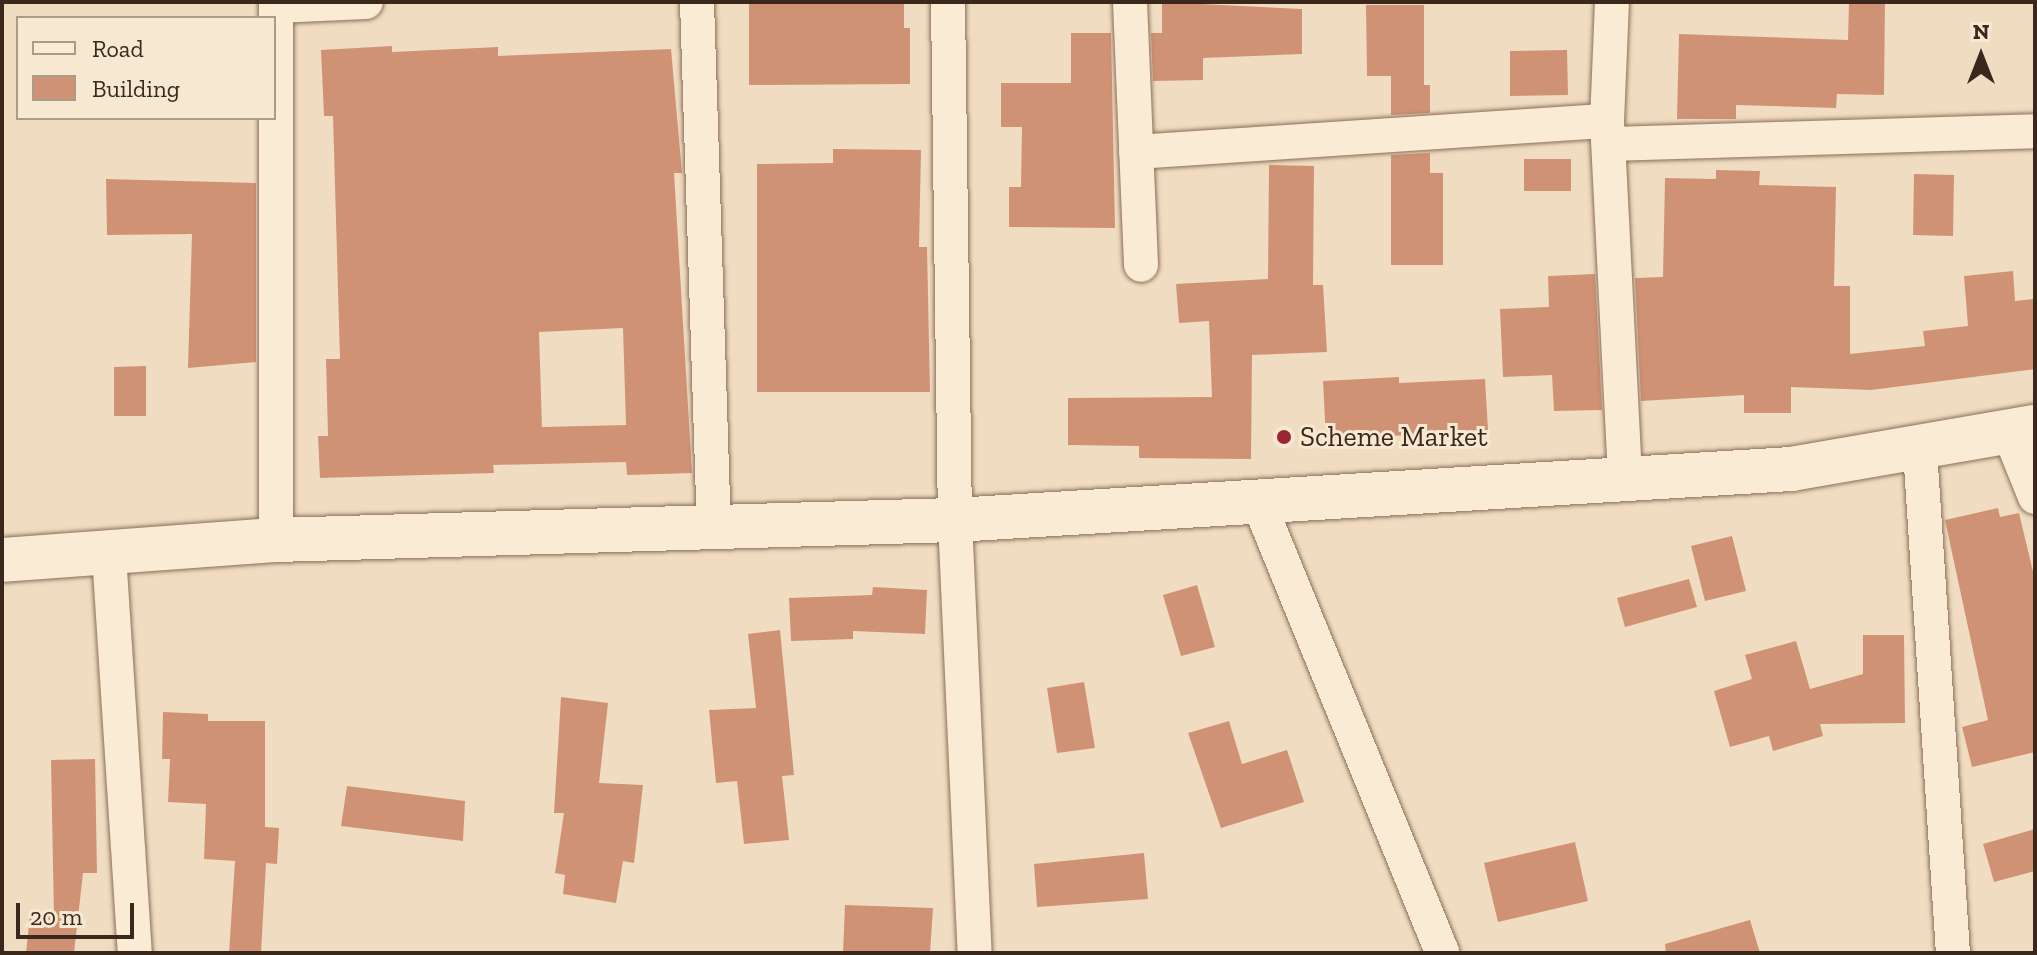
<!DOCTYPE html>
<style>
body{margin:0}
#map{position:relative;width:2037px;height:955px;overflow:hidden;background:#f0ddc1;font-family:"Zilla Slab",serif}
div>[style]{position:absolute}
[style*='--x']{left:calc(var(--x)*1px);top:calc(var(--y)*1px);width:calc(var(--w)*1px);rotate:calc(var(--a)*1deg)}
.building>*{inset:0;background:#d09275}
.roads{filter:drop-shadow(0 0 2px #8b6e58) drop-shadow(0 0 2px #8b6e58)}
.minor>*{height:34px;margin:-17px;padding:0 17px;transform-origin:17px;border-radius:17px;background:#faebd5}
.secondary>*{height:44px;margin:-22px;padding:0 22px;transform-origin:22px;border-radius:22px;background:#faebd5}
.dots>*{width:22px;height:22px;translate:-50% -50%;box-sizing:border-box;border:4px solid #f7e8d1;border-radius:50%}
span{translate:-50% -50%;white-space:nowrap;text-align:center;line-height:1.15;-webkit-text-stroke:6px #f7e8d1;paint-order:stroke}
.poi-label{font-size:28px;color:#3a281d}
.left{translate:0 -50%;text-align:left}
.frame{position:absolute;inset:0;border:4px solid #3a281d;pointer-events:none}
.legend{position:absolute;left:16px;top:16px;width:260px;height:104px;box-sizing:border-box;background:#f7e8d1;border:2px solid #ab9b89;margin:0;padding:10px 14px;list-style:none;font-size:24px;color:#3a281d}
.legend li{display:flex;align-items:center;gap:16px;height:40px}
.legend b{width:40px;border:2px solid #ab9b89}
.north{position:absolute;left:1941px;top:16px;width:80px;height:80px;-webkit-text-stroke:6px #f7e8d1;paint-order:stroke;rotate:0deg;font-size:22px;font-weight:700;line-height:32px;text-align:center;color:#3a281d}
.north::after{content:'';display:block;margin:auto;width:28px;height:36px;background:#3a281d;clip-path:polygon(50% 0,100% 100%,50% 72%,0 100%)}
.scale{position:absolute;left:16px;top:903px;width:118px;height:36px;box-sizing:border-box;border:4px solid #3a281d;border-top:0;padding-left:10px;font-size:24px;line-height:28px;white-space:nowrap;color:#3a281d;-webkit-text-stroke:6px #f7e8d1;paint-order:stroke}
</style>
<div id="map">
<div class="building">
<i style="clip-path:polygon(749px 2px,904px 2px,904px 28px,910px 28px,910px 84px,749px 85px)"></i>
<i style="clip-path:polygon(1162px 2px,1302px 9px,1302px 54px,1203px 58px,1203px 80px,1153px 81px,1151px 33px,1162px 33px)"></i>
<i style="clip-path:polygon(1849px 2px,1885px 2px,1884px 95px,1837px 94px,1836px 108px,1736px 105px,1736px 119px,1677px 119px,1679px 34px,1848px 40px)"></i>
<i style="clip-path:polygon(1366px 5px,1424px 5px,1424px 85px,1430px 85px,1430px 113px,1391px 115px,1391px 76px,1367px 76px)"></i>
<i style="clip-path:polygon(1071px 33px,1111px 33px,1115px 228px,1009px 227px,1009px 187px,1021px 187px,1022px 127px,1001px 127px,1001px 83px,1071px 83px)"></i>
<i style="clip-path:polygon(evenodd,392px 46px,392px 52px,498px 47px,498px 56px,671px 49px,682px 173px,674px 173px,692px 473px,627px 475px,626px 462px,493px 465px,494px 473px,320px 478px,318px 436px,328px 436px,326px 359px,340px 359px,333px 116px,324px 116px,321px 50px,392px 46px,623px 328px,626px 425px,542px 427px,539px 332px,623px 328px)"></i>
<i style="clip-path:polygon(1567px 50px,1568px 95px,1510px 96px,1510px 51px)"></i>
<i style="clip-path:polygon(833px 149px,921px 150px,919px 247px,927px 247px,930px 392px,757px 392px,757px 164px,833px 163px)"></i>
<i style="clip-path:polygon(1430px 153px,1430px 173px,1443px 173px,1443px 265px,1391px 265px,1391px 155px)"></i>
<i style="clip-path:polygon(1524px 159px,1571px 159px,1571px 191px,1524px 191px)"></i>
<i style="clip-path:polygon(1269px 165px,1314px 166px,1313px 285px,1323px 285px,1327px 352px,1252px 355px,1251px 459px,1139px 458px,1139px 446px,1068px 445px,1068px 398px,1212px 397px,1209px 321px,1179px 323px,1176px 284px,1268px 279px)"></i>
<i style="clip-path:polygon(1716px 170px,1760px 171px,1759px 185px,1836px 187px,1834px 286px,1850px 286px,1850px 354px,1925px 346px,1923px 331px,1968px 326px,1964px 276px,2013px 271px,2015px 301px,2035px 299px,2035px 369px,1871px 390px,1791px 387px,1791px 413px,1744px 413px,1744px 395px,1641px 401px,1635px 278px,1663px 277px,1665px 178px,1716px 179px)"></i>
<i style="clip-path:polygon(1914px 174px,1954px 175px,1953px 236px,1913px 235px)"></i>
<i style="clip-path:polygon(106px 179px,256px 183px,256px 362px,188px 368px,192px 234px,107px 235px)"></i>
<i style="clip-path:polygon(1595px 274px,1602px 410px,1554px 411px,1552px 375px,1503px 377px,1500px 309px,1549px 307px,1548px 276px)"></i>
<i style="clip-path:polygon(146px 366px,146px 416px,114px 416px,114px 367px)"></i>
<i style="clip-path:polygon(1399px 377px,1399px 383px,1485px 379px,1488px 430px,1326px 440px,1323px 381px)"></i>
<i style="clip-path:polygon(1998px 508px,2000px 517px,2019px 513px,2035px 580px,2035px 752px,1972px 767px,1962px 727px,1988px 720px,1945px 520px)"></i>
<i style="clip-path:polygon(1732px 536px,1746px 591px,1705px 601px,1691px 546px)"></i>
<i style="clip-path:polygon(1689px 579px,1697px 607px,1625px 627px,1617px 598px)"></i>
<i style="clip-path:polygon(1197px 585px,1215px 647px,1181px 656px,1163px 595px)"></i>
<i style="clip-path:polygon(873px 587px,927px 590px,925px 634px,853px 631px,853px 639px,791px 641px,789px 598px,872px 595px)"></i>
<i style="clip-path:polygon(780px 630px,794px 775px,782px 776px,789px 840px,744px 844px,737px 781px,716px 783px,709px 710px,756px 708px,748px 634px)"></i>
<i style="clip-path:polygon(1863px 635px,1904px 635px,1905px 723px,1820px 724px,1823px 736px,1773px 751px,1769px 736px,1730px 747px,1714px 691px,1752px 679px,1745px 655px,1796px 641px,1810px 689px,1863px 674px)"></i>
<i style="clip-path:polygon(1084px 682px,1095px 748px,1057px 753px,1047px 688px)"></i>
<i style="clip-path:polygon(561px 697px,608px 703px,599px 783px,643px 785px,634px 863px,623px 861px,616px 903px,563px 894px,565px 875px,555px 873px,564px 813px,554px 813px)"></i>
<i style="clip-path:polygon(163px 712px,208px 714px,208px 721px,265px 721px,265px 827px,279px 828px,277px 864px,266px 863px,261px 953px,229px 953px,235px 861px,204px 859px,206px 804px,168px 802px,170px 759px,162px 759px)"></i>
<i style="clip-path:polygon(1229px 721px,1242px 764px,1287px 750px,1304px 802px,1221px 828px,1188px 733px)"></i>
<i style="clip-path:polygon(95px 759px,97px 873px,83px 873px,74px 953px,26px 953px,30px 914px,54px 917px,51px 760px)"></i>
<i style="clip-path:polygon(347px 786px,465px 801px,463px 841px,341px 826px)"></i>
<i style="clip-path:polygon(2035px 829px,2035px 871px,1994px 882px,1983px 844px)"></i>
<i style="clip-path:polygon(1575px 842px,1588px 901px,1498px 922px,1484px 863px)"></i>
<i style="clip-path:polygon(1144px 853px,1148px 899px,1037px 907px,1034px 864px)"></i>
<i style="clip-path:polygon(845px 905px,933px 908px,930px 953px,843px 953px)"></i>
<i style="clip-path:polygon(1750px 920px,1760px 953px,1666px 953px,1665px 944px)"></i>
</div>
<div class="roads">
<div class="minor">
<i style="--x:276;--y:2;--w:538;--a:90"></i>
<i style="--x:697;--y:2;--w:529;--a:88.16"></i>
<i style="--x:948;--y:2;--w:518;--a:89.23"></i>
<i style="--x:955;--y:520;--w:433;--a:87.4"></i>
<i style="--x:1130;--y:2;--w:263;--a:87.6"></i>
<i style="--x:1612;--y:2;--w:119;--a:92.4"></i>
<i style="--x:1607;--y:121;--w:355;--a:87.1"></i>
<i style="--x:276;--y:6;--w:90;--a:-2.5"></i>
<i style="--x:1609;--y:144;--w:426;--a:-1.7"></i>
<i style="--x:1136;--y:152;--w:472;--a:-3.8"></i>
<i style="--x:2010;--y:435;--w:67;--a:68"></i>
<i style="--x:1920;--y:450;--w:504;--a:86.25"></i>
<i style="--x:1258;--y:501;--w:488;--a:67.8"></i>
<i style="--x:109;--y:554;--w:400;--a:86.3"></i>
</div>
<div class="secondary">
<i style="--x:2;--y:560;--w:275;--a:-4.2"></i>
<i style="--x:276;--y:540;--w:679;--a:-1.69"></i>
<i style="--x:955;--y:520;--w:838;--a:-3.49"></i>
<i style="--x:1791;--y:469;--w:248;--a:-9.8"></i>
</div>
</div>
<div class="dots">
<i style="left:1284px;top:437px;background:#9d2532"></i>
</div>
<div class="poi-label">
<span class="left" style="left:1300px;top:437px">Scheme Market</span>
</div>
<div class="frame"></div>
<ul class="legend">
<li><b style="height:10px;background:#faebd5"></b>Road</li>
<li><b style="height:22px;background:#d09275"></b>Building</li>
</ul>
<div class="north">N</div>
<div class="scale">20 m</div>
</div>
